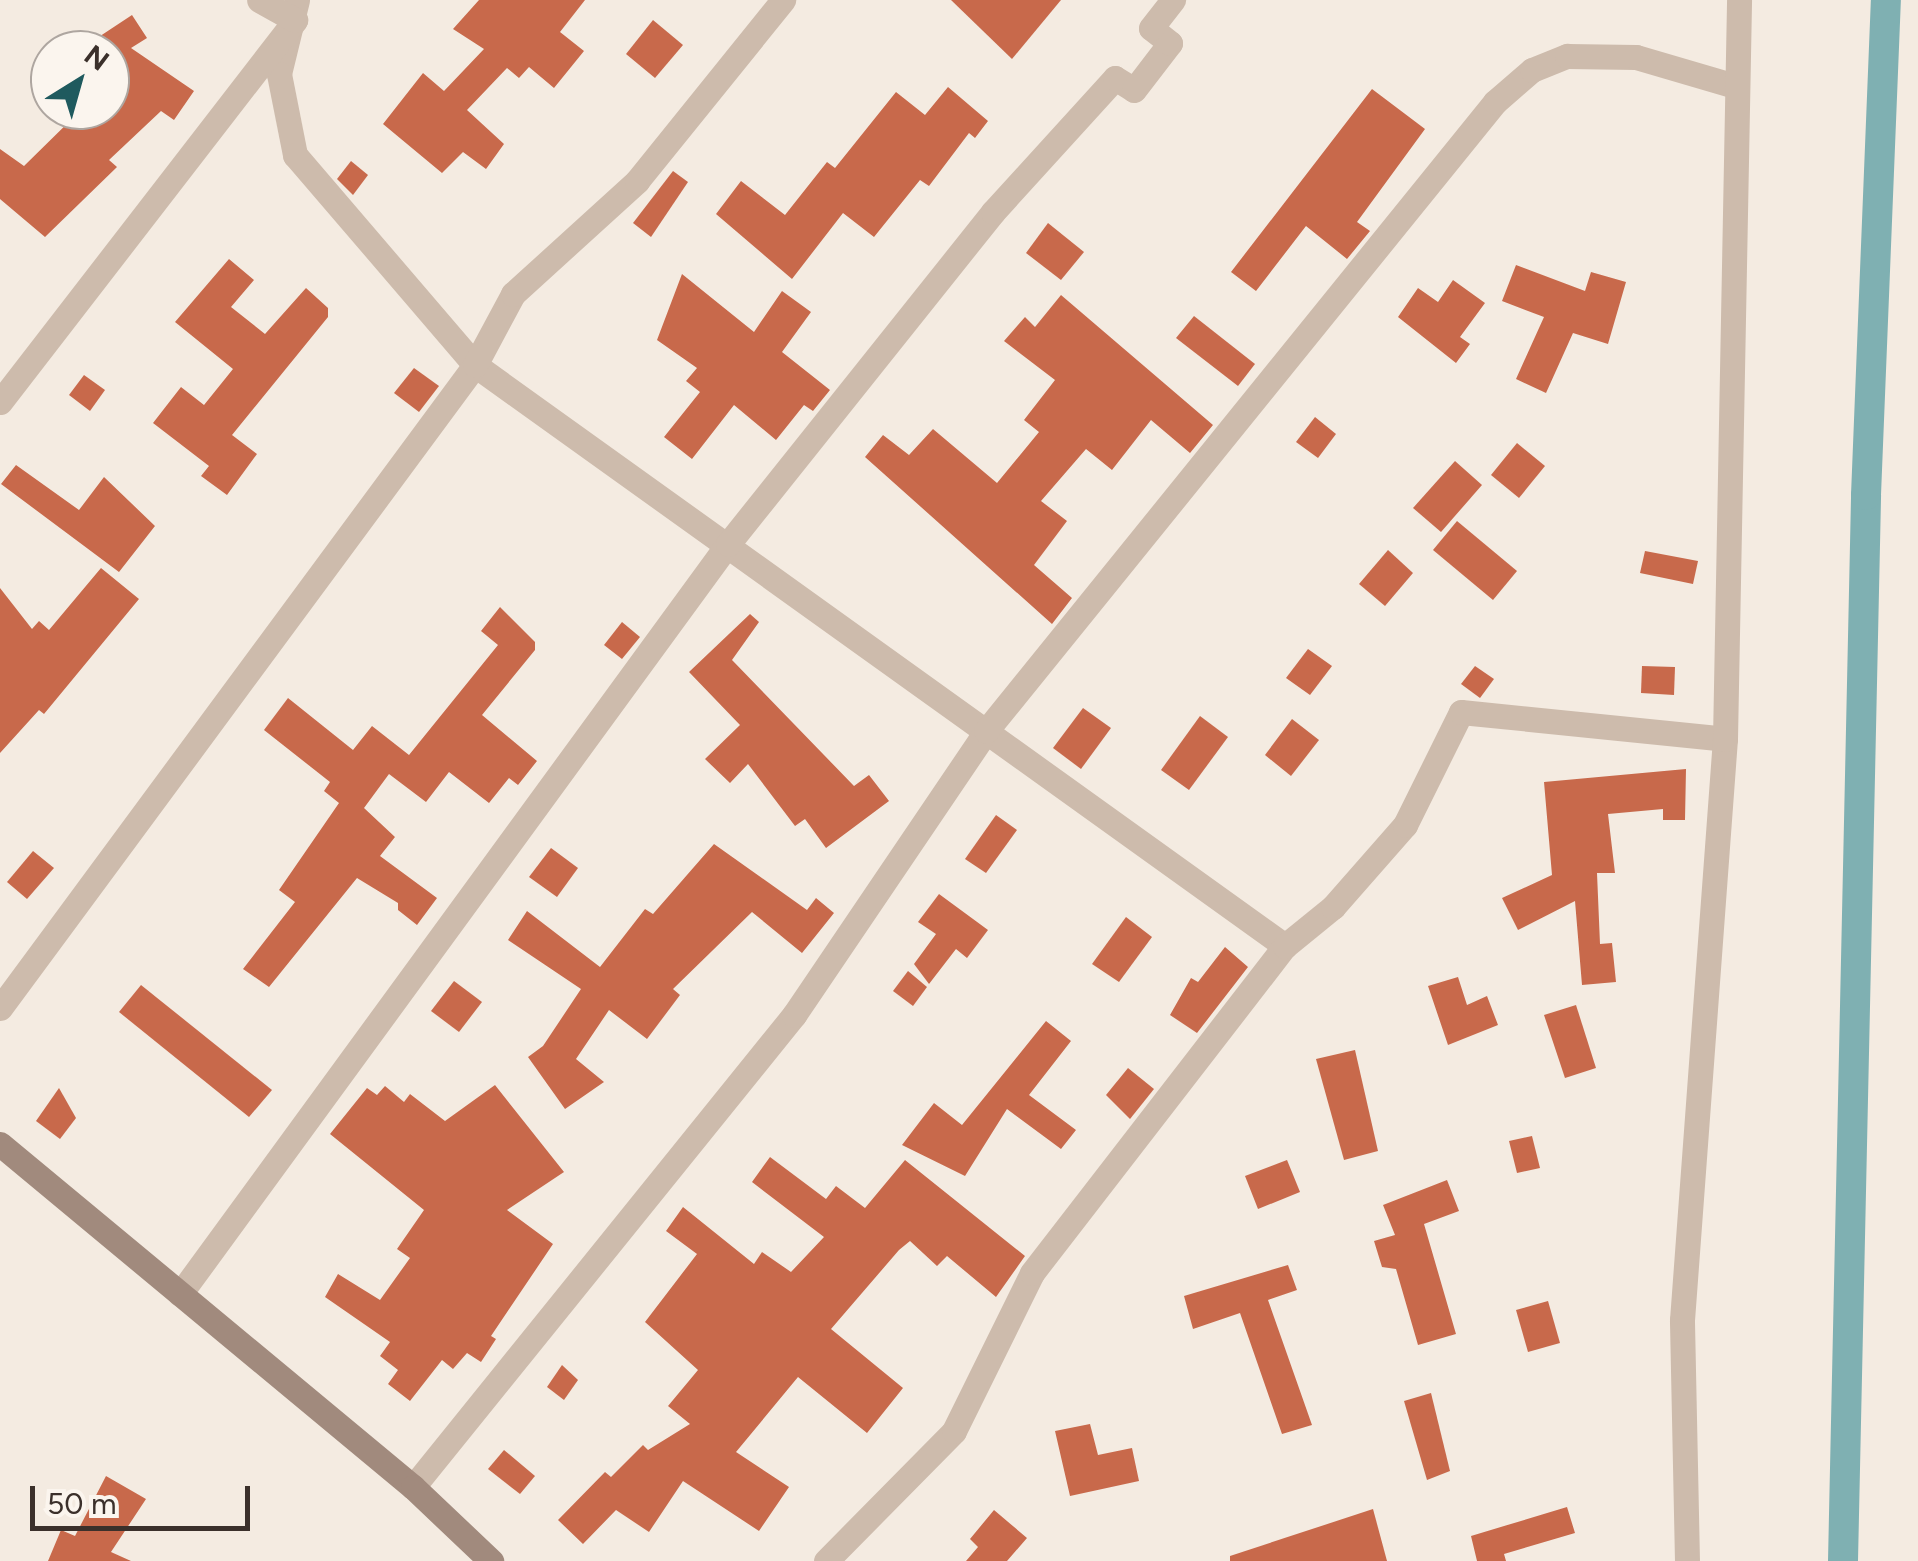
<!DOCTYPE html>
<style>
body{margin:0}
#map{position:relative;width:1918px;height:1561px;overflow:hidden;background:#f4ebe1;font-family:Figtree,sans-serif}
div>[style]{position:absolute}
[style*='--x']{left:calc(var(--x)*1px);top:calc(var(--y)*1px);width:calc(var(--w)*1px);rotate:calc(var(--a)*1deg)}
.canal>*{height:30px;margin:-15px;padding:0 15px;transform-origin:15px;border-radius:15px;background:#7fb0b2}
.building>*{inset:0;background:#c8694b}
.street>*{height:25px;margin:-12.5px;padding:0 12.5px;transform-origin:12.5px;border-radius:12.5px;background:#cdbbac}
.secondary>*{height:25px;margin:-12.5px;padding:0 12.5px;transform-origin:12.5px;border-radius:12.5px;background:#a18a7d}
span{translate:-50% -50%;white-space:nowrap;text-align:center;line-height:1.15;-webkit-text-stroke:8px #fbf5ee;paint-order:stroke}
.north{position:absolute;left:30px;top:30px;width:100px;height:100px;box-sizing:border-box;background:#fbf5ee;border:2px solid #aea6a0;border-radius:50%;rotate:37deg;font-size:28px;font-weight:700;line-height:40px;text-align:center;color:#3b302b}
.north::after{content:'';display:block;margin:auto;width:35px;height:45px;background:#1f5a5e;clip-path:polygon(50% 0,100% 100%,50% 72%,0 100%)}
.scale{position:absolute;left:30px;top:1486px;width:220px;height:45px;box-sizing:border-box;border:5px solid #3b302b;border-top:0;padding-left:12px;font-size:30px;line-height:35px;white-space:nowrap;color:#3b302b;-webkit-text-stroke:8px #fbf5ee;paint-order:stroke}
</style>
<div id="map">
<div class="canal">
<i style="--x:1843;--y:1561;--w:1066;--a:-88.76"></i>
<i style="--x:1866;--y:495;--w:495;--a:-87.7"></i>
</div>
<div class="building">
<i style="clip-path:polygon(479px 0,585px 0,560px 32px,584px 51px,554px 88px,529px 67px,519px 78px,507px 68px,467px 110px,504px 144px,486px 169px,463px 152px,442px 173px,383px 124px,423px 73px,444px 91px,484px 49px,453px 29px)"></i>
<i style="clip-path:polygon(951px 0,1061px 0,1012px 59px)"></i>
<i style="clip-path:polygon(132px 15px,147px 38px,131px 48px,194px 91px,174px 120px,161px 111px,109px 160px,117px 167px,45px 237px,0 199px,0 149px,24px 166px,81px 110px,110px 110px,110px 50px,79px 50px)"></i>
<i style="clip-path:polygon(653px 20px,683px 45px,655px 78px,626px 54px)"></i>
<i style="clip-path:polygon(948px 87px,988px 121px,975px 138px,969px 133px,929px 186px,920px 180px,874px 237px,843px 213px,792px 279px,716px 214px,741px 181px,785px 215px,827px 162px,835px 168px,896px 92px,925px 115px)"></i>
<i style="clip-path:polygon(1372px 89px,1425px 129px,1357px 222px,1370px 231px,1347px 259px,1306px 226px,1256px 291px,1231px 272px)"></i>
<i style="clip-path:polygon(351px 161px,368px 175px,353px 195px,337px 179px)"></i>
<i style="clip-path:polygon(673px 171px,688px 182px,651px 237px,633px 223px)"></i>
<i style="clip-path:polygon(1048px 223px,1084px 252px,1061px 280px,1026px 253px)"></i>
<i style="clip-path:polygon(229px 259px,254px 280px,231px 307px,265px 334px,306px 288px,328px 308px,328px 317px,232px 435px,257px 454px,227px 495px,201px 476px,209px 466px,153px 423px,181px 387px,204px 405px,233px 369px,175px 322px)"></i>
<i style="clip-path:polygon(1516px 265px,1585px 291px,1591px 272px,1626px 282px,1608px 344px,1573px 333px,1546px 393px,1516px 379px,1544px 317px,1502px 301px)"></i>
<i style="clip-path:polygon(682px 274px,754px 332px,782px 291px,811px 312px,782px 352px,830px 390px,813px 411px,804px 405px,776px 440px,734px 405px,692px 459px,664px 437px,700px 392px,686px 381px,697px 368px,657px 340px)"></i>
<i style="clip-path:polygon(1453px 280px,1485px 303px,1460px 337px,1470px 344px,1456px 363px,1398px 317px,1418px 288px,1438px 302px)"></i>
<i style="clip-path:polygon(1061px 295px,1213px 425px,1190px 453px,1151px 420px,1112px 470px,1086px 449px,1041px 501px,1067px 521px,1034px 565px,1072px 598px,1052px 624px,865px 457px,883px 435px,909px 455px,933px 429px,997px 483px,1039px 432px,1024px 420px,1055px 380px,1004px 341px,1025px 317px,1035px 327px)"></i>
<i style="clip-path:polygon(1194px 316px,1255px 364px,1238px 386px,1176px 338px)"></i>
<i style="clip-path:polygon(414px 368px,439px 386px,419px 412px,394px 393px)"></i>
<i style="clip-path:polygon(84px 375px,105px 390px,90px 411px,69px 395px)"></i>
<i style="clip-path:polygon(1315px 417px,1336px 434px,1318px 458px,1296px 442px)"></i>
<i style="clip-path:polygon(1517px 443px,1545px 466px,1519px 498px,1491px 475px)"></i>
<i style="clip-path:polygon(1455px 461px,1482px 485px,1441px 532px,1413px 508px)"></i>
<i style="clip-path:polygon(16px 465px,79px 510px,104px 477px,155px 526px,119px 572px,1px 484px)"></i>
<i style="clip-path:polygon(1457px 521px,1517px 571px,1493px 600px,1433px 550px)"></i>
<i style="clip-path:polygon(1388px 550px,1413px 573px,1385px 606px,1359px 584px)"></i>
<i style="clip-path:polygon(1645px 551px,1698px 561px,1693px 584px,1640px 573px)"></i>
<i style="clip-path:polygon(101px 568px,139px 599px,44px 714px,39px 710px,0 753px,0 588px,32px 629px,39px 621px,49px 630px)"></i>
<i style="clip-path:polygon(500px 607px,535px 642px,535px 650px,482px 715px,537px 761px,518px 785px,509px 778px,489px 803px,449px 772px,426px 802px,389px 774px,364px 808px,395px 837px,380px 856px,437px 898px,417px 925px,398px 910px,398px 903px,357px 878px,269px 987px,243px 969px,295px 902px,279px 890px,339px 803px,324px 791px,330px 782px,264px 730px,288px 698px,353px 750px,372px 726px,409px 755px,498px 645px,481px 631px)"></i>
<i style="clip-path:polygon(750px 614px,759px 622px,732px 660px,854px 786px,869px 775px,889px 801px,826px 848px,805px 819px,795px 826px,748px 764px,730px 783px,705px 759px,740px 725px,689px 672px)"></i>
<i style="clip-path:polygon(622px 622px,640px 637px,622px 659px,604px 645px)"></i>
<i style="clip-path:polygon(1308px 649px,1332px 666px,1310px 695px,1286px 678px)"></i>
<i style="clip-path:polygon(1475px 666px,1494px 679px,1480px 698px,1461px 684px)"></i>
<i style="clip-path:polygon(1642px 666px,1675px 667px,1674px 695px,1641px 693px)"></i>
<i style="clip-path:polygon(1083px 708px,1111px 728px,1081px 769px,1053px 748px)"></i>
<i style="clip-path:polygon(1200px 716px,1228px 737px,1189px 790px,1161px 770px)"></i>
<i style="clip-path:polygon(1292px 719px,1319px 740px,1291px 776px,1265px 755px)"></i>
<i style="clip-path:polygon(1686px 769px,1685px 820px,1663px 820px,1663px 809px,1608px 814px,1615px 873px,1597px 873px,1600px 944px,1612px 943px,1616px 982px,1582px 985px,1575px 901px,1518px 930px,1502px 898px,1552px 875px,1544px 782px)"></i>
<i style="clip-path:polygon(996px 815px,1017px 830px,986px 873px,965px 859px)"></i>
<i style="clip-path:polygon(714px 844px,807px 910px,816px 898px,834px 913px,802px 953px,752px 912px,673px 989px,680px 995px,647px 1039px,609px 1010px,576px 1059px,604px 1082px,565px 1109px,528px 1057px,543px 1046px,581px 989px,508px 940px,527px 911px,600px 967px,645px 909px,653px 914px)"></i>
<i style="clip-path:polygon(551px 848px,578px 868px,557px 897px,529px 877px)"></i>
<i style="clip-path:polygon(33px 851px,54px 868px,27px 899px,7px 882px)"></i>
<i style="clip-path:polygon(939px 894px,988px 930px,967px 958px,956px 949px,929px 984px,914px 964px,936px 934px,918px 922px)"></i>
<i style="clip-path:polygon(1126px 917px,1152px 937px,1119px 982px,1092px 964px)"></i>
<i style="clip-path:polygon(1225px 947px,1248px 967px,1197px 1033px,1170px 1015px,1191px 978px,1198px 982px)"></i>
<i style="clip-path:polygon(908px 971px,927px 987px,913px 1006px,893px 991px)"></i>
<i style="clip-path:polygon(1458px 977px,1467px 1005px,1487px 996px,1498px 1025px,1448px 1045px,1428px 986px)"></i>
<i style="clip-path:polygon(454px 981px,482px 1002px,459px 1032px,431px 1011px)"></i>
<i style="clip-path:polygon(141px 985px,272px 1090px,249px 1117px,119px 1012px)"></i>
<i style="clip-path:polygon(1576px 1005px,1596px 1068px,1565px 1078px,1544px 1015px)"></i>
<i style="clip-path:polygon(1046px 1021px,1071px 1041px,1029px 1095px,1076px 1130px,1061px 1149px,1007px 1109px,965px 1176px,902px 1145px,934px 1103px,962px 1125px)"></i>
<i style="clip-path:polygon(1355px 1050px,1378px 1151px,1344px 1160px,1316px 1059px)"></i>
<i style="clip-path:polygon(1128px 1068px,1154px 1089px,1130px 1119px,1106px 1095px)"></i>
<i style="clip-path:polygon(495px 1085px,564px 1172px,507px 1210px,553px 1244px,491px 1336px,496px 1339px,481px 1362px,467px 1353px,453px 1369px,442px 1360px,410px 1401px,388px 1384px,398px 1370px,380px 1356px,390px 1342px,325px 1297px,338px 1274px,380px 1300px,410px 1258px,397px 1249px,424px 1210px,330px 1134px,367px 1088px,377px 1095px,385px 1086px,404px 1102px,410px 1094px,445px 1121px)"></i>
<i style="clip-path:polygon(59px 1088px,76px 1118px,60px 1139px,36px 1121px)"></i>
<i style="clip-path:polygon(1532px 1136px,1540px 1168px,1517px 1173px,1509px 1141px)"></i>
<i style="clip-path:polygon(770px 1157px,826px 1199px,836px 1186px,865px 1208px,905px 1160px,1025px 1256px,996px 1297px,947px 1256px,937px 1266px,910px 1241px,899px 1250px,831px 1329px,903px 1388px,867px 1433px,798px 1377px,736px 1452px,789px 1487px,759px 1531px,683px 1481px,649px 1532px,616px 1510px,583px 1544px,558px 1520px,605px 1472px,611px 1477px,643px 1445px,648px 1450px,690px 1424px,668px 1406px,698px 1370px,645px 1322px,697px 1254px,666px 1231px,683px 1207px,754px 1264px,762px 1252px,791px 1272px,824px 1237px,752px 1182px)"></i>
<i style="clip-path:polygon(1287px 1160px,1300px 1192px,1258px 1209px,1245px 1176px)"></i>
<i style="clip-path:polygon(1447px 1180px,1459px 1211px,1424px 1224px,1456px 1334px,1418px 1345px,1396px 1269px,1382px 1267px,1374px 1241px,1395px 1235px,1383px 1205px)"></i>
<i style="clip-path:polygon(1288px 1265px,1297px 1290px,1268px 1300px,1312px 1425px,1282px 1434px,1240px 1313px,1193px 1329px,1184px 1296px)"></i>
<i style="clip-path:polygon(1548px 1301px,1560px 1343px,1528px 1352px,1516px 1310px)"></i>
<i style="clip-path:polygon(562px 1365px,578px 1380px,564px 1400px,547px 1387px)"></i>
<i style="clip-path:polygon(1431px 1393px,1450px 1471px,1427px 1480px,1404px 1401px)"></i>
<i style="clip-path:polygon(1090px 1424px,1098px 1455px,1132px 1448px,1139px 1481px,1070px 1496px,1055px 1431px)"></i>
<i style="clip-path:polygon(504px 1450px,535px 1476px,520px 1494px,488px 1469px)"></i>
<i style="clip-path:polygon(106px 1476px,146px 1499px,111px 1552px,131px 1561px,48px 1561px,61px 1530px,75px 1536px)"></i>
<i style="clip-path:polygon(1567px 1507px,1575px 1533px,1504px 1554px,1506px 1561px,1477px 1561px,1471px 1536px)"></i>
<i style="clip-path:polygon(1373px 1509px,1387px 1561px,1230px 1561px,1230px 1556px)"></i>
<i style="clip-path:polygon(994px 1510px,1027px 1538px,1007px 1561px,966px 1561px,978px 1547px,970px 1539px)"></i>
</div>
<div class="street">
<i style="--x:297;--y:0;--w:76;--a:103.7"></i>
<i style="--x:279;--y:74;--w:83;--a:78.8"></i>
<i style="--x:295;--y:155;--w:277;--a:49.4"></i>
<i style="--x:475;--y:365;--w:997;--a:35.65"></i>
<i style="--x:0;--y:402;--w:483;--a:-52.3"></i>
<i style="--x:295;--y:20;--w:41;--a:-150.9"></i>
<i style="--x:0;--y:1008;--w:799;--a:-53.55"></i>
<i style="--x:475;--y:365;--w:81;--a:-61.8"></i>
<i style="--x:513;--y:294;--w:168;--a:-42.3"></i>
<i style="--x:637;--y:181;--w:233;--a:-51.1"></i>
<i style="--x:180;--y:1294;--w:929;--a:-53.85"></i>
<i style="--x:728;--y:544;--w:425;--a:-51.4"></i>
<i style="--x:993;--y:212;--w:181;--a:-47.7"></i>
<i style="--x:1115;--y:78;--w:22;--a:32"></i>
<i style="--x:1134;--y:90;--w:59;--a:-52.5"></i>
<i style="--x:1170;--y:43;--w:24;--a:-142"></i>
<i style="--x:1151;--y:28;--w:36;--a:-52"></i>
<i style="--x:413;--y:1487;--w:607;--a:-51.09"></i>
<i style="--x:794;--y:1015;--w:343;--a:-55.9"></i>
<i style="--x:986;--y:731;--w:809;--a:-51.02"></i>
<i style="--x:1495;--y:102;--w:49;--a:-40.9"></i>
<i style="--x:1532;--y:70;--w:38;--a:-22"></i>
<i style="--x:1567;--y:56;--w:69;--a:0.8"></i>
<i style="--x:1636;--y:57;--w:103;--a:16.3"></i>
<i style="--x:826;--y:1561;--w:182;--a:-45.4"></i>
<i style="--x:954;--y:1431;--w:176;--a:-63.7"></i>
<i style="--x:1032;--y:1273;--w:413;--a:-52.3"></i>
<i style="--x:1285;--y:946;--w:62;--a:-39.1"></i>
<i style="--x:1333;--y:907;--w:109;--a:-48.7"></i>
<i style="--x:1405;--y:825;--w:126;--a:-63.6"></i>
<i style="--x:1461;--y:712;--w:265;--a:5.8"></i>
<i style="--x:1687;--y:1561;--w:241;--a:-91.2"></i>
<i style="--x:1682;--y:1320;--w:583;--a:-85.77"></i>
<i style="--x:1725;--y:739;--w:739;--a:-88.91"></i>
</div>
<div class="secondary">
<i style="--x:0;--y:1144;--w:537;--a:39.71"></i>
<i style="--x:413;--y:1487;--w:108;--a:43.5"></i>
</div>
<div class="north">N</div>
<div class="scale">50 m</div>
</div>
